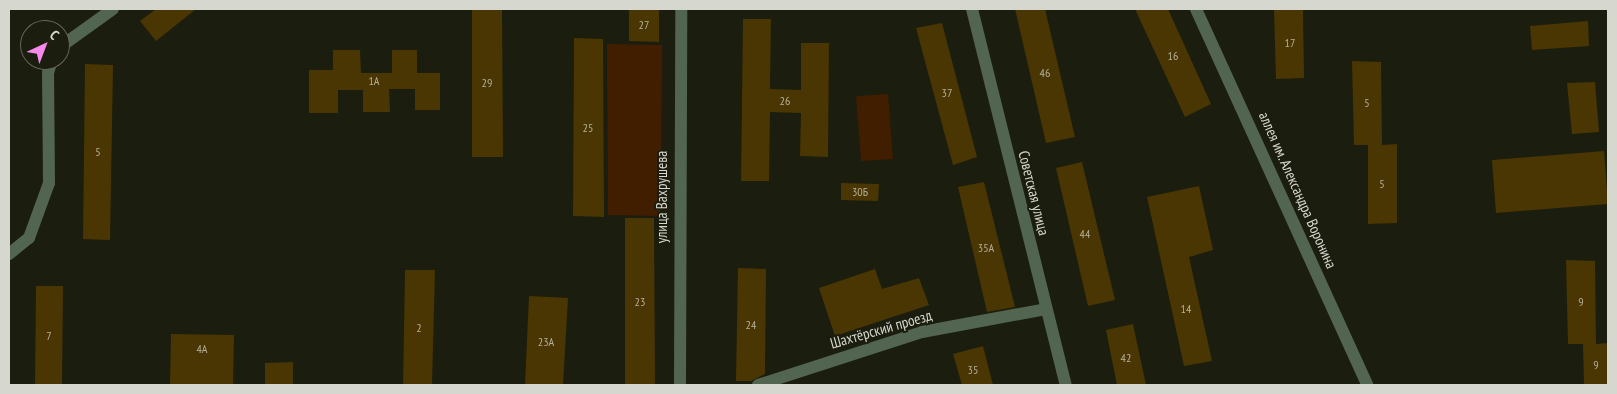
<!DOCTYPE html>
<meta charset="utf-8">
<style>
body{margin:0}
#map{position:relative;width:1617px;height:394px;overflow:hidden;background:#1b1d0e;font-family:"PT Sans Narrow",sans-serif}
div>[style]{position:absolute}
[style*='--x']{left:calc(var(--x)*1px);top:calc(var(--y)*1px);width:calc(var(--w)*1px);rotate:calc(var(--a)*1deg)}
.green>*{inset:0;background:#411e00}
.building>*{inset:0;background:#4a3602}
.minor>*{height:12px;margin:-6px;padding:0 6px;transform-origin:6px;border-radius:6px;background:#526551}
span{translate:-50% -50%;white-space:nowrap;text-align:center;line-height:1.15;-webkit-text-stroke:4px #1b1d0e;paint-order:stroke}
.number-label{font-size:12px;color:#b3af9b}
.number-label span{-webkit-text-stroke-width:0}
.street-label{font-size:15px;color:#d6d7ce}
.frame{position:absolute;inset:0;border:10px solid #d6d7ce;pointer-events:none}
.north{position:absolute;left:20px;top:20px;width:50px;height:50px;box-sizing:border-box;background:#1b1d0e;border:1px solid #66675b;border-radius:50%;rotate:43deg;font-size:14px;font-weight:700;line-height:20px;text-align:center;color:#d6d7ce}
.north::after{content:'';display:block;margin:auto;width:18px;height:22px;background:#f788ec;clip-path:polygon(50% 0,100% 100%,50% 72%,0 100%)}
</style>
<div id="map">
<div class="green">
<i style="clip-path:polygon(607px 44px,662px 45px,661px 216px,608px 215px)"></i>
<i style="clip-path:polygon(888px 94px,893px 159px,861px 161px,856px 96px)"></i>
</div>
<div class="building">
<i style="clip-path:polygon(156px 9px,196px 9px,156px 41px,140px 21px)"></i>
<i style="clip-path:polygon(472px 9px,502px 9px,503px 157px,472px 157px)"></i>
<i style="clip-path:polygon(629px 9px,659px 9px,659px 42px,629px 41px)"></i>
<i style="clip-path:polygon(1015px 9px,1045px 9px,1075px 137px,1046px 143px)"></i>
<i style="clip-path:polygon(1135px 9px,1168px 9px,1211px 104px,1185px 117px)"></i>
<i style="clip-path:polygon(1274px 9px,1303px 9px,1304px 78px,1276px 79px)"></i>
<i style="clip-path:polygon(743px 19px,771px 19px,770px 89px,801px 90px,801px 43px,829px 43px,828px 157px,800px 156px,801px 113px,770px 112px,769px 181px,741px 181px)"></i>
<i style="clip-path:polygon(1588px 21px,1589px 46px,1532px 50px,1530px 26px)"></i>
<i style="clip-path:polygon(942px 23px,977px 157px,953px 165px,916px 28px)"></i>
<i style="clip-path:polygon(574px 38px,603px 39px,604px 217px,573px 216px)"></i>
<i style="clip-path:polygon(333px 50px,360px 50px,361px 73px,392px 73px,392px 50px,417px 50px,417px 73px,440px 73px,440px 110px,415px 110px,415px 89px,389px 89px,390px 112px,363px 112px,363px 90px,338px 90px,338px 113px,309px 113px,309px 70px,333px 70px)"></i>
<i style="clip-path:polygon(1352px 61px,1381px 62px,1382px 145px,1397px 144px,1397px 223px,1368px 224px,1368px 145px,1354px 145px)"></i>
<i style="clip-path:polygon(85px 64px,113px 65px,110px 240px,83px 239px)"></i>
<i style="clip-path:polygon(1595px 82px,1599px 132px,1572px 134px,1567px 83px)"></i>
<i style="clip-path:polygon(1604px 151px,1608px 204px,1496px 213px,1492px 160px)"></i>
<i style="clip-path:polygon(1082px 162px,1115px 300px,1088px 306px,1056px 168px)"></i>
<i style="clip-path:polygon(984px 182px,1015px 307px,987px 312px,958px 187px)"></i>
<i style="clip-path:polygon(841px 183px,879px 184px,878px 201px,841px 200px)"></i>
<i style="clip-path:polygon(1199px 186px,1213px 250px,1189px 257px,1212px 361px,1184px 366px,1147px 197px)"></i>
<i style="clip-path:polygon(625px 218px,654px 218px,655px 385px,625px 385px)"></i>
<i style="clip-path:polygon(1566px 260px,1595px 261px,1596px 344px,1608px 343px,1608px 385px,1584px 385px,1583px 344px,1568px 344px)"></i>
<i style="clip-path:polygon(738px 268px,766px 269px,765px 374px,751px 381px,736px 381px)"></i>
<i style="clip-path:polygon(875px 269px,882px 289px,919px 278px,929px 305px,835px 336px,819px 288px)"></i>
<i style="clip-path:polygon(405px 270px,435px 270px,432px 385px,403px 385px)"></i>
<i style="clip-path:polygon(36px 286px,63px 286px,62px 385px,35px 385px)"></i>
<i style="clip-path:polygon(529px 296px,568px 298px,563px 385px,525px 385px)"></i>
<i style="clip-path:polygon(1133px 324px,1146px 385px,1117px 385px,1106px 330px)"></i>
<i style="clip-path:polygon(171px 334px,234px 335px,233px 385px,170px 385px)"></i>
<i style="clip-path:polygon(983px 346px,993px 385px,962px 385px,953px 354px)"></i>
<i style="clip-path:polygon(293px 362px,293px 385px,265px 385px,265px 363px)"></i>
</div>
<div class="minor">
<i style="--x:972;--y:9;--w:388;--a:76"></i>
<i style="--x:1196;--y:9;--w:413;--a:65.5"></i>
<i style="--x:60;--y:47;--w:65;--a:-35.6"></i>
<i style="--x:9;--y:254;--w:26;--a:-39"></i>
<i style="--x:29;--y:238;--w:59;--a:-70"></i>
<i style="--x:49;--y:183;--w:110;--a:-90.5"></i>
<i style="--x:48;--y:73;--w:14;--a:-73"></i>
<i style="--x:680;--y:385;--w:376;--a:-89.8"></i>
<i style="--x:758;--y:385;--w:172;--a:-17.9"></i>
<i style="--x:922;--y:332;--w:126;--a:-10.5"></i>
</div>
<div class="number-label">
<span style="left:644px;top:25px">27</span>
<span style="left:1290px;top:43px">17</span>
<span style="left:1173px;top:56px">16</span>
<span style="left:1045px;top:73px">46</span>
<span style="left:374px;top:81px">1А</span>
<span style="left:487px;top:83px">29</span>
<span style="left:947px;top:93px">37</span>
<span style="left:785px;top:101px">26</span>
<span style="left:1367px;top:103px">5</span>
<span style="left:588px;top:128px">25</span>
<span style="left:98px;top:152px">5</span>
<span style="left:1382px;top:184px">5</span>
<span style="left:860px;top:192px">30Б</span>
<span style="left:1085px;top:234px">44</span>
<span style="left:986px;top:248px">35А</span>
<span style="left:640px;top:302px">23</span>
<span style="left:1581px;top:302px">9</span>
<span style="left:1186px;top:309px">14</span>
<span style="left:751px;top:325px">24</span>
<span style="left:419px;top:328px">2</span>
<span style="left:49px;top:336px">7</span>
<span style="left:546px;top:342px">23А</span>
<span style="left:202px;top:349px">4А</span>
<span style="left:1126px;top:358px">42</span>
<span style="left:1596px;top:365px">9</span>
<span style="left:973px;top:370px">35</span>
</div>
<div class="street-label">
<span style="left:1298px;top:190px;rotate:66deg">аллея им. Александра Воронина</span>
<span style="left:1034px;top:193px;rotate:76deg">Советская улица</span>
<span style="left:662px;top:197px;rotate:-90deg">улица Вахрушева</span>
<span style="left:881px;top:329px;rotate:-16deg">Шахтёрский проезд</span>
</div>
<div class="frame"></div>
<div class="north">С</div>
</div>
